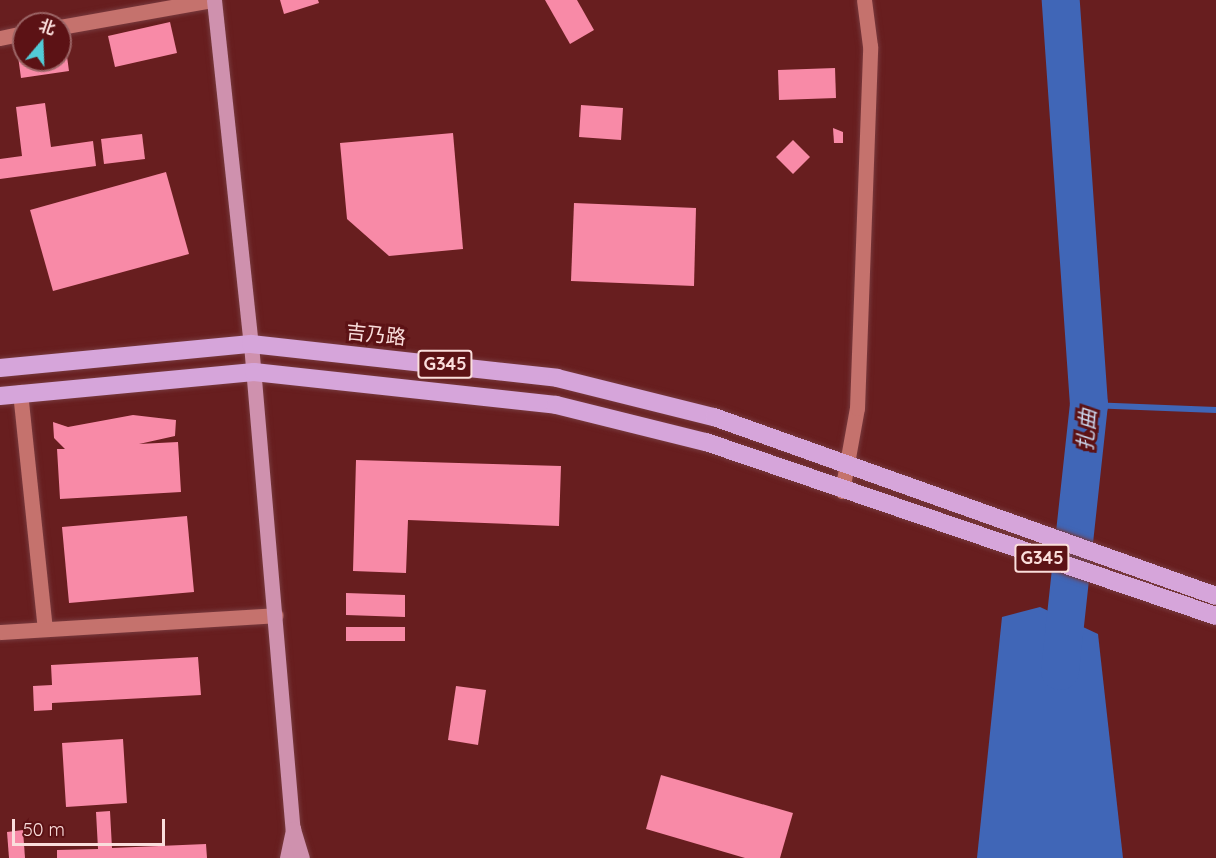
<!DOCTYPE html>
<meta charset="utf-8">
<style>
body{margin:0}
#map{position:relative;width:1216px;height:858px;overflow:hidden;background:#681e1f;font-family:Quicksand,"Noto Sans SC",sans-serif}
div>[style]{position:absolute}
[style*='--x']{left:calc(var(--x)*1px);top:calc(var(--y)*1px);width:calc(var(--w)*1px);rotate:calc(var(--a)*1deg)}
.water>*{inset:0;background:#4066b7}
.stream>*{height:6px;margin:-3px;padding:0 3px;transform-origin:3px;border-radius:3px;background:#4066b7}
.river>*{height:38px;margin:-19px;padding:0 19px;transform-origin:19px;border-radius:19px;background:#4066b7}
.building>*{inset:0;background:#f88aa7}
.roads{filter:drop-shadow(0 0 2px #773a3e) drop-shadow(0 0 2px #773a3e)}
.minor>*{height:15px;margin:-7.5px;padding:0 7.5px;transform-origin:7.5px;border-radius:7.5px;background:#c5726d}
.major>*{height:15px;margin:-7.5px;padding:0 7.5px;transform-origin:7.5px;border-radius:7.5px;background:#cf91ae}
.highway>*{height:18px;margin:-9px;padding:0 9px;transform-origin:9px;border-radius:9px;background:#d6a5da}
span{translate:-50% -50%;white-space:nowrap;text-align:center;line-height:1.15;-webkit-text-stroke:6px #5c1215;paint-order:stroke}
.shield-label span{padding:2px 4px;background:#5c1215;border:2px solid;border-radius:4px;-webkit-text-stroke-width:0}
.shield-label{font-size:18px;color:#fadedc;font-weight:700}
.street-label{font-size:20px;color:#fadedc}
.water-label{font-size:21px;color:#ccd7ed;font-style:italic}
.north{position:absolute;left:12px;top:12px;width:60px;height:60px;box-sizing:border-box;background:#5c1215;border:2px solid #9b6465;border-radius:50%;rotate:19deg;font-size:16px;font-weight:700;line-height:24px;text-align:center;color:#fadedc}
.north::after{content:'';display:block;margin:auto;width:21px;height:27px;background:#52cbd7;clip-path:polygon(50% 0,100% 100%,50% 72%,0 100%)}
.scale{position:absolute;left:12px;top:819px;width:153px;height:27px;box-sizing:border-box;border:3px solid #fadedc;border-top:0;padding-left:8px;font-size:18px;line-height:21px;white-space:nowrap;color:#fadedc;-webkit-text-stroke:4px #5c1215;paint-order:stroke}
</style>
<div id="map">
<div class="water">
<i style="clip-path:polygon(1040px 607px,1098px 634px,1123px 858px,977px 858px,1002px 617px)"></i>
</div>
<div class="stream">
<i style="--x:1089;--y:405;--w:127;--a:2.3"></i>
</div>
<div class="river">
<i style="--x:1060;--y:671;--w:268;--a:-83.8"></i>
<i style="--x:1089;--y:405;--w:406;--a:-94"></i>
</div>
<div class="building">
<i style="clip-path:polygon(280px 0,318px 0,319px 3px,284px 14px)"></i>
<i style="clip-path:polygon(545px 0,577px 0,594px 30px,570px 44px)"></i>
<i style="clip-path:polygon(170px 22px,177px 53px,115px 67px,108px 36px)"></i>
<i style="clip-path:polygon(66px 49px,69px 71px,21px 78px,18px 56px,60px 60px,60px 50px)"></i>
<i style="clip-path:polygon(835px 68px,836px 98px,779px 100px,778px 70px)"></i>
<i style="clip-path:polygon(45px 103px,51px 147px,93px 141px,96px 166px,0 179px,0 159px,22px 156px,16px 107px)"></i>
<i style="clip-path:polygon(581px 105px,623px 108px,621px 140px,579px 137px)"></i>
<i style="clip-path:polygon(833px 128px,843px 132px,843px 143px,834px 143px)"></i>
<i style="clip-path:polygon(453px 133px,463px 249px,389px 256px,347px 219px,340px 143px)"></i>
<i style="clip-path:polygon(142px 134px,145px 159px,104px 164px,101px 139px)"></i>
<i style="clip-path:polygon(793px 140px,810px 157px,793px 174px,776px 157px)"></i>
<i style="clip-path:polygon(166px 172px,189px 254px,53px 291px,30px 210px)"></i>
<i style="clip-path:polygon(574px 203px,696px 208px,694px 286px,571px 281px)"></i>
<i style="clip-path:polygon(133px 415px,176px 420px,175px 436px,139px 444px,178px 442px,181px 492px,60px 499px,57px 449px,65px 449px,54px 438px,53px 422px,68px 427px)"></i>
<i style="clip-path:polygon(356px 460px,561px 466px,559px 526px,408px 520px,406px 573px,353px 571px)"></i>
<i style="clip-path:polygon(187px 516px,194px 592px,69px 603px,62px 527px)"></i>
<i style="clip-path:polygon(346px 593px,405px 595px,405px 617px,346px 615px)"></i>
<i style="clip-path:polygon(346px 627px,405px 627px,405px 641px,346px 641px)"></i>
<i style="clip-path:polygon(198px 657px,201px 695px,52px 703px,52px 710px,34px 711px,33px 686px,52px 685px,51px 665px)"></i>
<i style="clip-path:polygon(456px 686px,486px 690px,478px 745px,448px 740px)"></i>
<i style="clip-path:polygon(123px 739px,127px 803px,66px 807px,62px 743px)"></i>
<i style="clip-path:polygon(661px 775px,793px 813px,780px 858px,745px 858px,646px 829px)"></i>
<i style="clip-path:polygon(110px 811px,112px 848px,206px 844px,207px 858px,57px 858px,57px 850px,98px 849px,96px 812px)"></i>
<i style="clip-path:polygon(23px 830px,25px 858px,9px 858px,7px 832px)"></i>
</div>
<div class="roads">
<div class="minor">
<i style="--x:60;--y:27;--w:154;--a:-10.1"></i>
<i style="--x:0;--y:38;--w:25;--a:-12"></i>
<i style="--x:20;--y:392;--w:238;--a:84"></i>
<i style="--x:842;--y:491;--w:84;--a:-79.8"></i>
<i style="--x:857;--y:408;--w:362;--a:-87.9"></i>
<i style="--x:870;--y:46;--w:46;--a:-97.4"></i>
<i style="--x:0;--y:632;--w:276;--a:-3.5"></i>
</div>
<div class="major">
<i style="--x:214;--y:0;--w:346;--a:83.9"></i>
<i style="--x:251;--y:344;--w:487;--a:85.1"></i>
<i style="--x:287;--y:858;--w:30;--a:-78"></i>
<i style="--x:293;--y:829;--w:30;--a:73"></i>
</div>
<div class="highway">
<i style="--x:0;--y:368;--w:252;--a:-5.5"></i>
<i style="--x:251;--y:344;--w:308;--a:6.3"></i>
<i style="--x:557;--y:378;--w:162;--a:14"></i>
<i style="--x:714;--y:417;--w:533;--a:19.62"></i>
<i style="--x:0;--y:396;--w:255;--a:-5.4"></i>
<i style="--x:254;--y:372;--w:304;--a:6.2"></i>
<i style="--x:556;--y:405;--w:154;--a:13.9"></i>
<i style="--x:706;--y:442;--w:539;--a:18.84"></i>
</div>
</div>
<div class="shield-label">
<span style="left:445px;top:364px">G345</span>
<span style="left:1042px;top:558px">G345</span>
</div>
<div class="street-label">
<span style="left:376px;top:334px;rotate:6deg">吉乃路</span>
</div>
<div class="water-label">
<span style="left:1086px;top:430px;rotate:-85deg">扎曲</span>
</div>
<div class="north">北</div>
<div class="scale">50 m</div>
</div>
